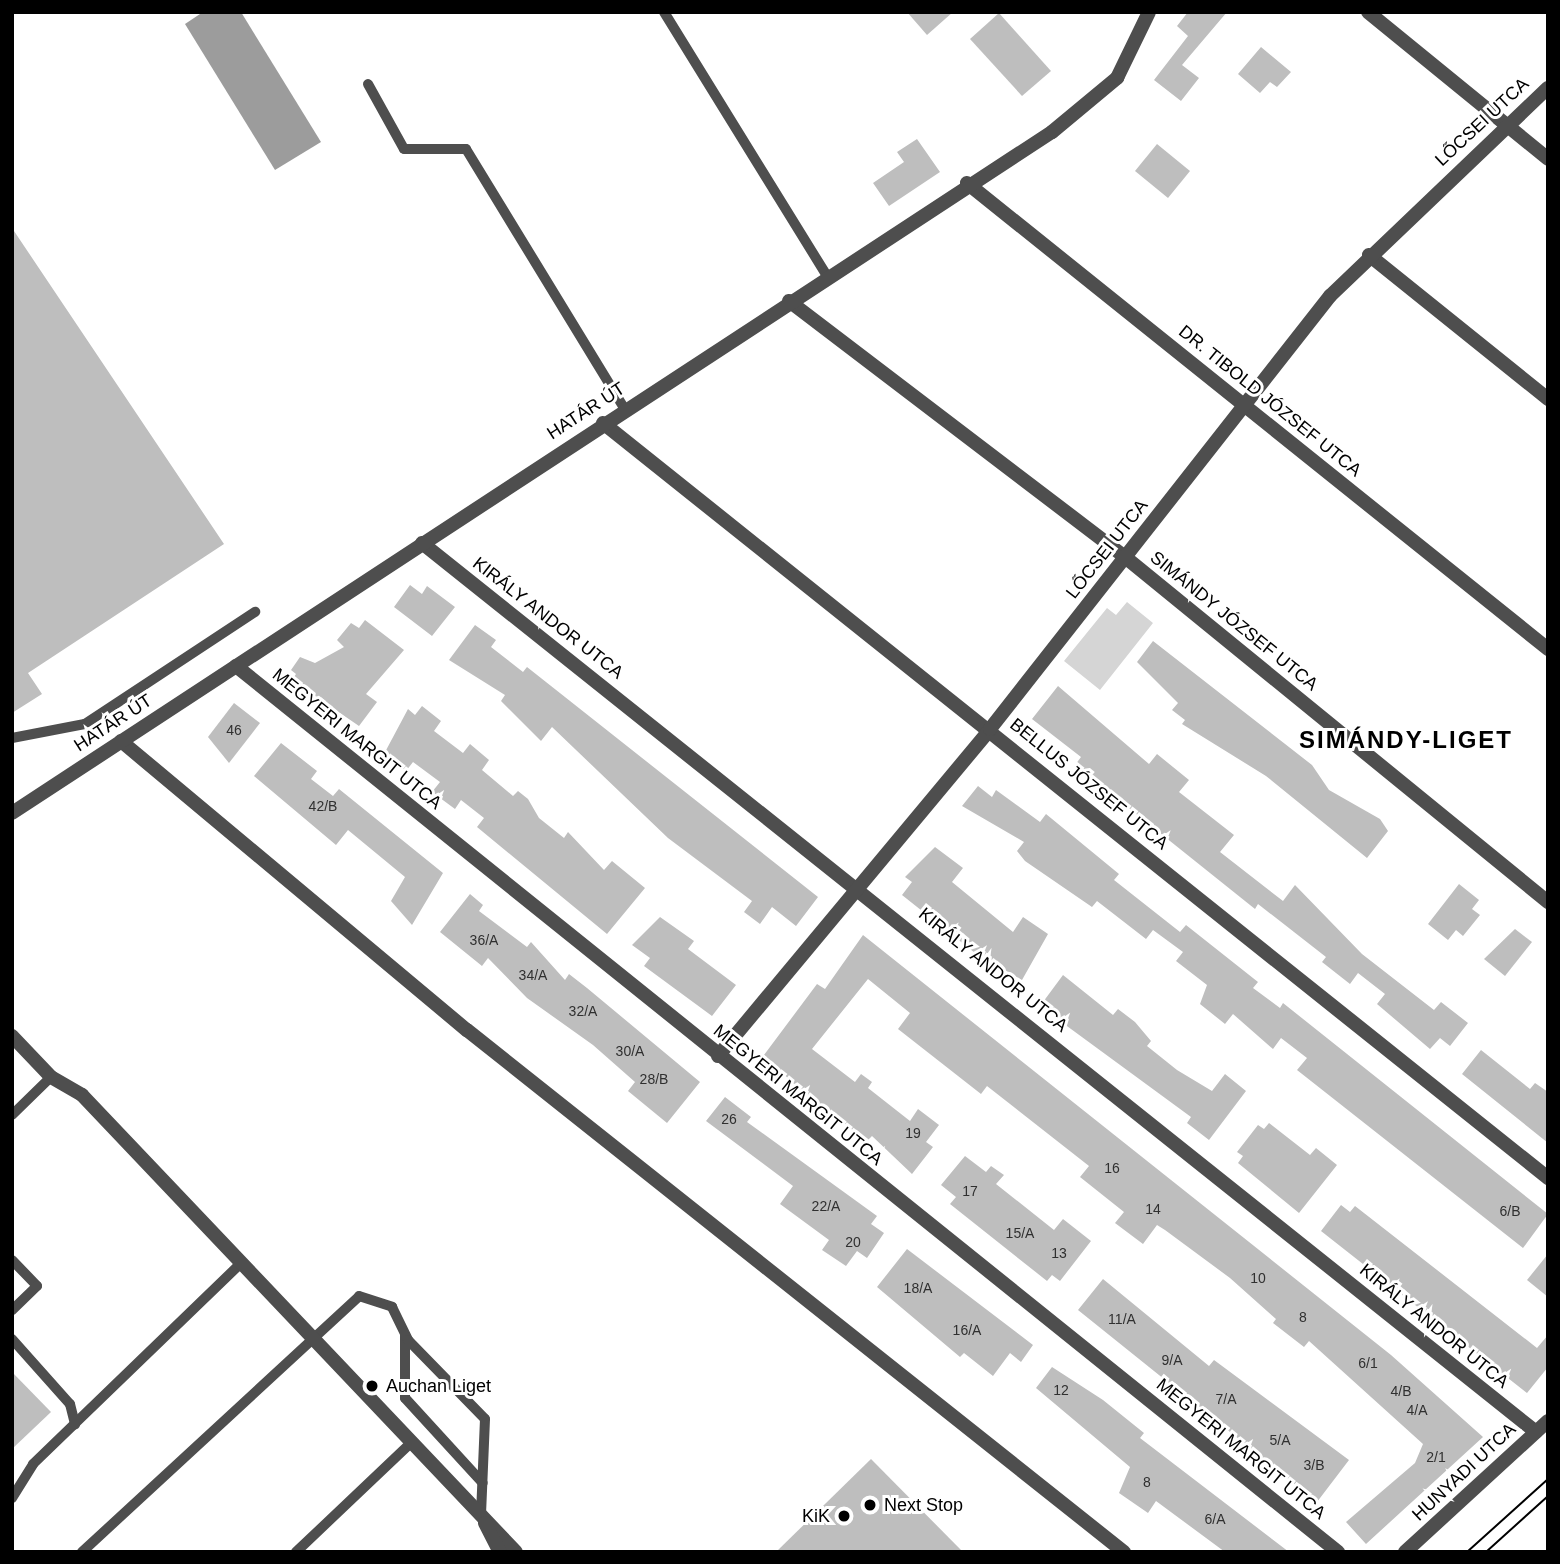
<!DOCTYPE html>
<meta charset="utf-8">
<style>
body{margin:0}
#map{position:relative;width:1560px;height:1564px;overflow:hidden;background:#fff;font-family:Arial,sans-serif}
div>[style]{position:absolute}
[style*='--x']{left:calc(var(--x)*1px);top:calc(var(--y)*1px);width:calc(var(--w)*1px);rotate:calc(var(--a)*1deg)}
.green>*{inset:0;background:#d5d5d5}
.water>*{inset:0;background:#9c9c9c}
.building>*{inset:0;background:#bebebe}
.lane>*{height:10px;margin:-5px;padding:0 5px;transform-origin:5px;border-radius:5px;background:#4e4e4e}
.street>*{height:14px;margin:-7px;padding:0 7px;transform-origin:7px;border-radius:7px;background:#4e4e4e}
.tram>*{height:2px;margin:-1px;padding:0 1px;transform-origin:1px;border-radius:1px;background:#000}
.dots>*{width:19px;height:19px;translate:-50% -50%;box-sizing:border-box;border:4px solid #fff;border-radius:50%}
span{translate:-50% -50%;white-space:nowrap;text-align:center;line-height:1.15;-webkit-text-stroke:6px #fff;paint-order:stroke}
.number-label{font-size:14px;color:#303030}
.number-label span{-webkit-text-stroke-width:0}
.street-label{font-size:18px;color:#000}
.poi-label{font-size:18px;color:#000}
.left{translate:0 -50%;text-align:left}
.right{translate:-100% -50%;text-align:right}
.district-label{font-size:24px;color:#000;font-weight:700;letter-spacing:2px}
.frame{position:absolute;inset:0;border:14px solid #000;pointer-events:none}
</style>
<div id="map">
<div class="green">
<i style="clip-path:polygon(1127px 602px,1153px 623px,1100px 690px,1064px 661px,1107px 608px,1116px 615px)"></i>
</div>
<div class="water">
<i style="clip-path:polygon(203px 12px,241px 12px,321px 142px,275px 170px,185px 24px)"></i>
</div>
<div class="building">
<i style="clip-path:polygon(907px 12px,953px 12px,927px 35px)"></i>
<i style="clip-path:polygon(1188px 12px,1227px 12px,1182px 65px,1199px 78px,1181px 101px,1154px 80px,1188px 36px,1177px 26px)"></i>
<i style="clip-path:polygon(999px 13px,1051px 71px,1022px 96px,970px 39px)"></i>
<i style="clip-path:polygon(1261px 47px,1291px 72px,1277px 87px,1270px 82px,1260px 93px,1238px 74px)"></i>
<i style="clip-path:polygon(917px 139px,940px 172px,889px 206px,873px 183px,904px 162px,897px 152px)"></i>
<i style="clip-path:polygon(1157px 144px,1190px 171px,1168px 198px,1135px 171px)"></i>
<i style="clip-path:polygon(12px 228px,224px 544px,28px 673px,42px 694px,12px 713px)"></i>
<i style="clip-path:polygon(410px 585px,422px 594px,427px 586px,455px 607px,432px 636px,394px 607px)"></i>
<i style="clip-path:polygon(365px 620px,404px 650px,366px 694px,377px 702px,359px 726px,292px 680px,296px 674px,291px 670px,300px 657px,315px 663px,344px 647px,337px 640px,351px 623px,359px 628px)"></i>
<i style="clip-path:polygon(475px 625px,496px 640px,491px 647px,523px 672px,527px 667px,818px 897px,796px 926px,772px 907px,760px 924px,744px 912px,752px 901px,668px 838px,552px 727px,541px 741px,501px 701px,505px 695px,449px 660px)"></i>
<i style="clip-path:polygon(1153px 641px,1312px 765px,1329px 790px,1380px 819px,1388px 831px,1367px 858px,1266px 776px,1182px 724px,1185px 720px,1172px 710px,1178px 703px,1137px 662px)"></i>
<i style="clip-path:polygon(1058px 686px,1149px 764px,1157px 754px,1189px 780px,1179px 792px,1234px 835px,1220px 852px,1283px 901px,1295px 885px,1362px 954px,1434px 1010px,1441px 1002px,1468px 1023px,1450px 1046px,1440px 1038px,1430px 1049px,1377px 1004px,1385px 994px,1358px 973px,1350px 984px,1322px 962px,1326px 957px,1258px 904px,1255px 909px,1075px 765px,1081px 757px,1032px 719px)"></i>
<i style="clip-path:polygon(234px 703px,260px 723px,229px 763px,208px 737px)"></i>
<i style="clip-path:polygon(422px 706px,441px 721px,434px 731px,463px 753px,470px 744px,489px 760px,482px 770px,513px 796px,518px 791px,528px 799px,539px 818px,564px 838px,568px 832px,604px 870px,612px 861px,645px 888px,607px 934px,477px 827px,484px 818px,461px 800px,455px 809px,432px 792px,440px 782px,413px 762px,406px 771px,384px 754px,408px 709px,415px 715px)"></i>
<i style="clip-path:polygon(281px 743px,317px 771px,311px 779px,333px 796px,339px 789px,443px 873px,412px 925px,391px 901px,405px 877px,348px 830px,336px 845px,254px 776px)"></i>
<i style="clip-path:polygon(978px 786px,992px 797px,996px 790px,1040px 822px,1046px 814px,1119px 874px,1114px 880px,1180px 932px,1186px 925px,1258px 982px,1253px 988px,1280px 1008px,1283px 1003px,1548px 1214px,1523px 1248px,1297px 1070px,1307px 1058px,1281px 1038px,1273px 1049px,1233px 1014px,1225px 1024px,1200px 1004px,1207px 985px,1176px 961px,1183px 952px,1153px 930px,1146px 939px,1097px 901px,1092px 907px,1025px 861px,1017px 851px,1024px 842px,962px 806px)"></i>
<i style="clip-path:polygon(935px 847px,963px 868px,952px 882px,1013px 932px,1023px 917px,1048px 934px,1022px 980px,975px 953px,902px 895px,912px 882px,905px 877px)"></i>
<i style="clip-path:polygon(1459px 884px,1479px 900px,1472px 909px,1480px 915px,1463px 936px,1456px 930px,1448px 940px,1428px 924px)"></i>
<i style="clip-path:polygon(470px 894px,483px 905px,479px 911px,527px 947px,531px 942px,565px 980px,569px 974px,587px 988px,700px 1082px,667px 1123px,628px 1091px,635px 1082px,593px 1045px,527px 998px,488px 958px,482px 966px,440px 932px)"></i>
<i style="clip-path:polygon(660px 917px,694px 941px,688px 949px,736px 985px,712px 1016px,644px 966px,650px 958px,632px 945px)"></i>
<i style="clip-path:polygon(1515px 929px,1532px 942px,1505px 976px,1484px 959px)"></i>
<i style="clip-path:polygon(863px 935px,1391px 1355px,1483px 1437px,1366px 1544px,1346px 1522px,1415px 1463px,1423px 1444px,1309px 1341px,1304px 1347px,1273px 1323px,1276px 1319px,1230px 1278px,1165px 1230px,1157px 1225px,1143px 1244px,1115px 1223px,1124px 1212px,1080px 1177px,1089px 1166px,987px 1086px,981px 1094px,898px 1029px,910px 1013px,868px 979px,812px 1049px,855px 1082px,861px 1074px,872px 1082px,868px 1088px,910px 1121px,918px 1109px,939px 1125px,926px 1142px,933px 1147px,912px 1174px,872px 1136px,867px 1141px,797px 1087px,764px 1055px,817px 984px,825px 989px)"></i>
<i style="clip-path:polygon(1063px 975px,1113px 1015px,1118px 1009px,1135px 1022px,1151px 1041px,1147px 1046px,1177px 1070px,1212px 1091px,1225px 1074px,1246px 1091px,1209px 1140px,1187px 1123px,1191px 1117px,1056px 1018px,1043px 1002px)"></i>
<i style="clip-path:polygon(1481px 1050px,1530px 1089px,1535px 1083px,1548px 1092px,1548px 1143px,1462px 1074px)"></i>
<i style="clip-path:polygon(725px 1097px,751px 1117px,747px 1122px,877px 1216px,871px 1224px,884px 1233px,867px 1258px,857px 1251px,846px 1266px,822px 1250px,829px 1240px,780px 1204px,793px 1186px,706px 1121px)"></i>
<i style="clip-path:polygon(1269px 1123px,1310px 1155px,1316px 1148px,1337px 1165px,1299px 1213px,1238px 1163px,1243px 1156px,1237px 1152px,1258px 1125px,1264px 1129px)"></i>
<i style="clip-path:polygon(965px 1156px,986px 1172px,991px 1166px,1004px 1175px,996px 1184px,1054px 1230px,1063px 1219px,1091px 1241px,1060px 1281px,1052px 1275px,1047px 1281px,950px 1204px,956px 1197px,941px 1185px)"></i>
<i style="clip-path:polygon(1341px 1205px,1350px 1212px,1355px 1206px,1537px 1348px,1548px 1335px,1548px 1367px,1527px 1393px,1321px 1231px)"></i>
<i style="clip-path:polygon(907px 1249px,1033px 1345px,1021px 1362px,1010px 1353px,993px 1376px,964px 1353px,960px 1357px,877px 1287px)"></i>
<i style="clip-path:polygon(1548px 1254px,1548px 1297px,1527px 1280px)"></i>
<i style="clip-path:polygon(1103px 1279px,1209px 1366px,1214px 1360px,1349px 1460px,1317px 1502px,1078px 1310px)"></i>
<i style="clip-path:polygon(1052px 1367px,1103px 1400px,1144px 1433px,1140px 1438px,1289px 1552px,1225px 1552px,1156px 1501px,1148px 1513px,1119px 1493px,1130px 1467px,1036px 1388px)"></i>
<i style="clip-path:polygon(12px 1372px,51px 1412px,12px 1449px)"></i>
<i style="clip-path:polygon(871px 1459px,963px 1552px,776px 1552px)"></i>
</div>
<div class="lane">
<i style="--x:664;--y:12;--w:310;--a:58.3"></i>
<i style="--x:368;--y:84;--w:74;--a:61"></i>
<i style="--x:404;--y:149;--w:62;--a:0"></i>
<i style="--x:466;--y:149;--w:305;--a:58.6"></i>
<i style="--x:12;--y:738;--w:74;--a:-10.9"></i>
<i style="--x:85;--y:724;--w:204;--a:-33.4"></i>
<i style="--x:12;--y:1115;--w:54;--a:-44.3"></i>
<i style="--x:12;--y:1260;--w:36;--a:46"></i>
<i style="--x:37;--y:1286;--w:35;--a:136"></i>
<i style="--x:405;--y:1335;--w:63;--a:90"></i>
<i style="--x:405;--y:1398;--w:115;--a:47.5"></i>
<i style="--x:12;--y:1339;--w:87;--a:48.3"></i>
<i style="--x:70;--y:1404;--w:21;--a:76"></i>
<i style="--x:12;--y:1498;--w:40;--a:-58"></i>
<i style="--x:33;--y:1464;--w:288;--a:-44"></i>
<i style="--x:82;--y:1552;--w:377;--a:-42.7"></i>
<i style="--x:359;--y:1296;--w:35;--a:18"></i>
<i style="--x:392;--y:1307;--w:37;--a:64"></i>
<i style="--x:408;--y:1340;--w:110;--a:45.7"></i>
<i style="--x:485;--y:1419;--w:96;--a:92.4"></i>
<i style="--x:296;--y:1552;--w:157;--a:-43.5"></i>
</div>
<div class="street">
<i style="--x:1368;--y:12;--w:232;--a:39.2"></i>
<i style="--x:967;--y:183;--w:745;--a:38.73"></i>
<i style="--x:1369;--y:255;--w:230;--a:38.8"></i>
<i style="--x:789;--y:301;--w:422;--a:37.3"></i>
<i style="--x:1125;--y:557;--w:546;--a:39.2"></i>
<i style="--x:603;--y:423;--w:1210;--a:38.62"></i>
<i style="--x:422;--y:543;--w:1425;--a:38.59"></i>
<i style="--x:236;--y:666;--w:1414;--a:38.8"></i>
<i style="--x:121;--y:741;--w:451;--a:39.9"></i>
<i style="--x:467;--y:1030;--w:839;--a:38.47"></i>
<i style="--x:12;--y:813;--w:1243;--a:-33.22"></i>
<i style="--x:1052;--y:132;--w:85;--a:-39.7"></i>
<i style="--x:1117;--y:78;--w:73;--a:-64.1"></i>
<i style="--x:12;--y:1036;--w:57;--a:46.4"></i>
<i style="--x:51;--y:1077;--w:36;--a:30"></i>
<i style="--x:82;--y:1095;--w:630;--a:46.48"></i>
<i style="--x:718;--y:1056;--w:425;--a:-50.2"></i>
<i style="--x:990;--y:729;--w:551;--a:-51.86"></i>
<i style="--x:1330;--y:296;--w:301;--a:-43.7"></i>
<i style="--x:485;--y:1523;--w:33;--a:63"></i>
<i style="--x:1405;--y:1552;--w:194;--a:-42.5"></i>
</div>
<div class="tram">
<i style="--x:1467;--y:1552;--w:109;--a:-42"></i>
<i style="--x:1486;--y:1552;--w:84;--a:-42.1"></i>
</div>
<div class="dots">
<i style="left:372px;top:1386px;background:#000"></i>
<i style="left:870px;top:1505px;background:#000"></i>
<i style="left:844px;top:1516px;background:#000"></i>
</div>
<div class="number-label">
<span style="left:234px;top:730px">46</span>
<span style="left:323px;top:806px">42/B</span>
<span style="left:484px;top:940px">36/A</span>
<span style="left:533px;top:975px">34/A</span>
<span style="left:583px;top:1011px">32/A</span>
<span style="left:630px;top:1051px">30/A</span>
<span style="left:654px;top:1079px">28/B</span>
<span style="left:729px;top:1119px">26</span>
<span style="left:913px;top:1133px">19</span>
<span style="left:1112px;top:1168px">16</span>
<span style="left:970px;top:1191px">17</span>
<span style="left:826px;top:1206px">22/A</span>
<span style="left:1153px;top:1209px">14</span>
<span style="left:1510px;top:1211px">6/B</span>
<span style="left:1020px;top:1233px">15/A</span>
<span style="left:853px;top:1242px">20</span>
<span style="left:1059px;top:1253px">13</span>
<span style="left:1258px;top:1278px">10</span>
<span style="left:918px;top:1288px">18/A</span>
<span style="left:1303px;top:1317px">8</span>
<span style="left:1122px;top:1319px">11/A</span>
<span style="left:967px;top:1330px">16/A</span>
<span style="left:1172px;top:1360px">9/A</span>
<span style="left:1368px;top:1363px">6/1</span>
<span style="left:1061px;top:1390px">12</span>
<span style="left:1401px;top:1391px">4/B</span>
<span style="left:1226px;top:1399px">7/A</span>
<span style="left:1417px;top:1410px">4/A</span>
<span style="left:1280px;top:1440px">5/A</span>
<span style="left:1436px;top:1457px">2/1</span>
<span style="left:1314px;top:1465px">3/B</span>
<span style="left:1147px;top:1482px">8</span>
<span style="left:1215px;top:1519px">6/A</span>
</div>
<div class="street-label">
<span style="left:1482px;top:122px;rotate:-43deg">LŐCSEI UTCA</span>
<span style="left:1270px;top:401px;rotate:39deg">DR. TIBOLD JÓZSEF UTCA</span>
<span style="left:586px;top:411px;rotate:-33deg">HATÁR ÚT</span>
<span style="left:1107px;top:549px;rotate:-52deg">LŐCSEI UTCA</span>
<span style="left:548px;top:618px;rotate:38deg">KIRÁLY ANDOR UTCA</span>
<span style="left:1234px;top:621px;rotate:39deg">SIMÁNDY JÓZSEF UTCA</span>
<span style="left:113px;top:723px;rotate:-33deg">HATÁR ÚT</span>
<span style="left:357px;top:739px;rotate:39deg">MEGYERI MARGIT UTCA</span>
<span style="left:1089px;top:784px;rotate:39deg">BELLUS JÓZSEF UTCA</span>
<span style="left:993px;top:970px;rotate:39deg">KIRÁLY ANDOR UTCA</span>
<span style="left:798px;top:1095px;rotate:39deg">MEGYERI MARGIT UTCA</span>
<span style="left:1434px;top:1326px;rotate:39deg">KIRÁLY ANDOR UTCA</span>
<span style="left:1241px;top:1449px;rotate:39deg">MEGYERI MARGIT UTCA</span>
<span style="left:1464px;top:1472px;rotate:-43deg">HUNYADI UTCA</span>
</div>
<div class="poi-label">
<span class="left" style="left:386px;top:1386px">Auchan Liget</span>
<span class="left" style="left:884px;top:1505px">Next Stop</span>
<span class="right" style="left:830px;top:1516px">KiK</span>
</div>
<div class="district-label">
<span style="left:1406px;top:740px">SIMÁNDY-LIGET</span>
</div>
<div class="frame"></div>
</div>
